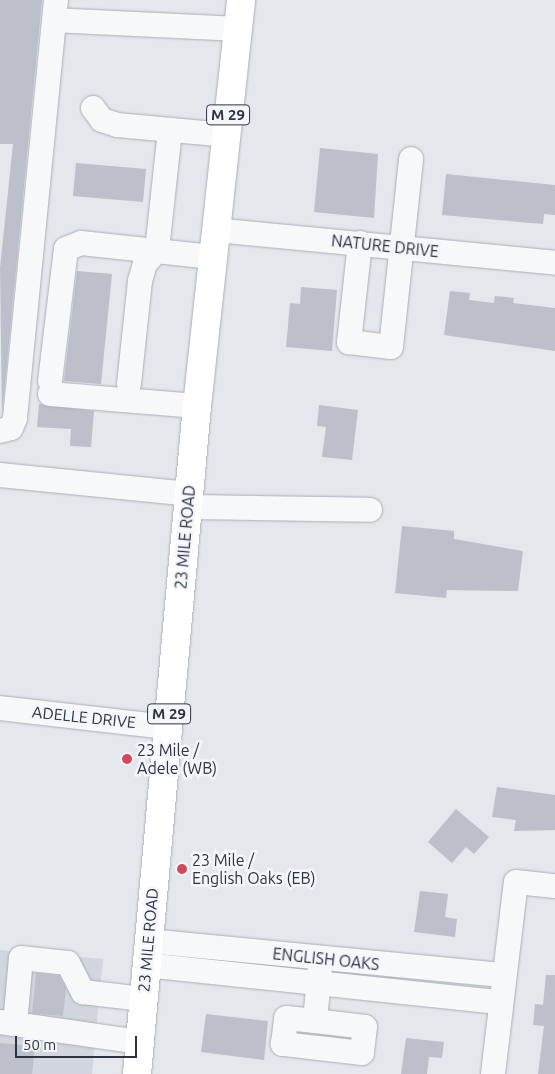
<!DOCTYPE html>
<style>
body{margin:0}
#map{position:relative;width:555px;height:1074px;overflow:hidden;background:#e4e7ec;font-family:Ubuntu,sans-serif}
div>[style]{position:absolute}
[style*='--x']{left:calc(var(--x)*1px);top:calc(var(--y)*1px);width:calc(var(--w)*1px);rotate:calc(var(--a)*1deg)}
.built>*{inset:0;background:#d2d6de}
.building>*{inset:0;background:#bbc0ca}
.roads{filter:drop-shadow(0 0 1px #a9aeb7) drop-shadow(0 0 1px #a9aeb7)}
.minor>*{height:24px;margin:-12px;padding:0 12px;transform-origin:12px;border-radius:12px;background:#f7f8fa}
.major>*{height:28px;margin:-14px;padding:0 14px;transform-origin:14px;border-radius:14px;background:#fff}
.dots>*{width:14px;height:14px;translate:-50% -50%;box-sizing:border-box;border:2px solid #f4f6f9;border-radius:50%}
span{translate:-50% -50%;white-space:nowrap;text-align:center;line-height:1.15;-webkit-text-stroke:5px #f4f6f9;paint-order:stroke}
.shield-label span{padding:1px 4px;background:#f4f6f9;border:1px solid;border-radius:4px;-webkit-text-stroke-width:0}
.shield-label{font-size:15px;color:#2b3445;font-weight:700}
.street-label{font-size:16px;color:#2b3445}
.poi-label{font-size:16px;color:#2b3445}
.left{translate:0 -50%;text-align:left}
.scale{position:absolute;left:15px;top:1036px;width:122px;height:22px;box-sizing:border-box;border:2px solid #2b3445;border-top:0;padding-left:6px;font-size:15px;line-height:18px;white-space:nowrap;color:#2b3445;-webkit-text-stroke:4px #f4f6f9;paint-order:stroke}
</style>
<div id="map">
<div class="built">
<i style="clip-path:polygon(0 950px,103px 959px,92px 1074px,0 1074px)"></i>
</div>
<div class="building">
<i style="clip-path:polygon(0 0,42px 0,2px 414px,0 268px,13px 144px,0 144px)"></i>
<i style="clip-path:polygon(320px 148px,378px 154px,374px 218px,314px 212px)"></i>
<i style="clip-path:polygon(76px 163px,146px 169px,143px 202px,73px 196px)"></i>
<i style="clip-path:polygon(446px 174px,555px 185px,555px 215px,544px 214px,543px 224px,442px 215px)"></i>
<i style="clip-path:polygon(77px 271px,112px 274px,101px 384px,64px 381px)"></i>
<i style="clip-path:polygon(301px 287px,337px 290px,332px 351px,286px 347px,290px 303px,300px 304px)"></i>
<i style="clip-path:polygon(450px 291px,470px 293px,469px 300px,494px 303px,495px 296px,514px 298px,513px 303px,555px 308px,555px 351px,444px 335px)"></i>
<i style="clip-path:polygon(39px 404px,94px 411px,91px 447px,70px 446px,71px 429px,37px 427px)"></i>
<i style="clip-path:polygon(319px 405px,358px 410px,352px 460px,322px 457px,326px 427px,317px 426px)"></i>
<i style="clip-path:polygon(402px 526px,454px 531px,454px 539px,523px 551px,518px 591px,447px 590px,446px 598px,395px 593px)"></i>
<i style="clip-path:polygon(497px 787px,555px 795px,555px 830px,514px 831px,516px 820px,492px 817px)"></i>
<i style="clip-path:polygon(456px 809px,489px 837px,474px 854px,466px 847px,452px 863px,428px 842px)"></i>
<i style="clip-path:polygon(420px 891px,448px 894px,445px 917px,457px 919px,455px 937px,414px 932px)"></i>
<i style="clip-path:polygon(36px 973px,59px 976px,66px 988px,63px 1016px,32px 1013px)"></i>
<i style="clip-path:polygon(546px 975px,555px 975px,555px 1074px,538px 1074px,544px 1026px,533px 1025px,535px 1004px,543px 1005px)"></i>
<i style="clip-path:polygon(206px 1014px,268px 1021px,264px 1060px,201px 1052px)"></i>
<i style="clip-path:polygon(406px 1038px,444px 1042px,442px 1058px,429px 1057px,427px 1074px,401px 1074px)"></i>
<i style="clip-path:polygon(0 1043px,35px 1046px,32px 1074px,0 1074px)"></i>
</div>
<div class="roads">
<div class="minor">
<i style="--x:54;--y:20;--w:184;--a:2.8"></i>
<i style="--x:93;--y:108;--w:15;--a:53"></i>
<i style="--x:102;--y:120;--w:16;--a:18"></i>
<i style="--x:117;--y:125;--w:109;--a:5.2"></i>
<i style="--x:215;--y:230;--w:342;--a:5.5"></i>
<i style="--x:360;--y:243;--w:100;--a:96.3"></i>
<i style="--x:349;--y:342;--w:42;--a:6.8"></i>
<i style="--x:391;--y:347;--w:189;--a:-83.9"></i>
<i style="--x:50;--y:381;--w:133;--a:-83.1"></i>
<i style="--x:66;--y:249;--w:16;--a:-22"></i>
<i style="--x:81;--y:243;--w:132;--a:6.1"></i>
<i style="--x:129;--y:384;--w:104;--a:-83.9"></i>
<i style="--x:140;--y:281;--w:18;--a:-74"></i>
<i style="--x:145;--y:264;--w:18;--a:-49"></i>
<i style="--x:157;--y:250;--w:121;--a:-83.8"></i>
<i style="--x:50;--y:394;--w:147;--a:4.7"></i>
<i style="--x:0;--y:431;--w:11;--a:-15"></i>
<i style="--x:11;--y:428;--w:11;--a:-68"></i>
<i style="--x:15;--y:418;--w:420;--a:-84.4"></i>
<i style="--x:0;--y:475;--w:190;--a:5.7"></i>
<i style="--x:188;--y:507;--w:182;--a:0.9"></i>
<i style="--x:0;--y:708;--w:169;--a:6.5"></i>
<i style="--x:148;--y:941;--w:358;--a:5.5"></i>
<i style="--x:146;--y:965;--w:357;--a:6"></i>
<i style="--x:315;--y:1021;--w:50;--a:6.8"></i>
<i style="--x:365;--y:1027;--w:26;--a:97"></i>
<i style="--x:362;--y:1053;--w:80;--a:-173.5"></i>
<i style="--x:283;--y:1044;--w:26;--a:-83"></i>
<i style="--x:286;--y:1018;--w:29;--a:6"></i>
<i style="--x:315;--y:1021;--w:54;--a:-84.7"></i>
<i style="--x:0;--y:1022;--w:140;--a:8.2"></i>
<i style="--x:15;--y:1024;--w:66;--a:-84.8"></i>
<i style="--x:21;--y:958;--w:47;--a:6.1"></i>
<i style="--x:68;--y:963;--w:33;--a:63"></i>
<i style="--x:83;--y:992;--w:60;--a:6.7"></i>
<i style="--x:493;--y:1074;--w:193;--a:-83.2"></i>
<i style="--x:516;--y:882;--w:39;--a:6"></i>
</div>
<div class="major">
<i style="--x:137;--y:1074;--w:671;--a:-84.87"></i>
<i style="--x:197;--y:406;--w:408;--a:-83.8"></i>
</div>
</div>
<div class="dots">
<i style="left:127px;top:759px;background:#d1495b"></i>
<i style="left:182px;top:869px;background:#d1495b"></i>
</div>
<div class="shield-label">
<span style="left:228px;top:115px">M 29</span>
<span style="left:169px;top:714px">M 29</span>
</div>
<div class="street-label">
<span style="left:385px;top:246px;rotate:6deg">NATURE DRIVE</span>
<span style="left:185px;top:537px;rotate:-85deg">23 MILE ROAD</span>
<span style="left:84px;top:717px;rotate:6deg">ADELLE DRIVE</span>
<span style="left:148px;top:940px;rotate:-85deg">23 MILE ROAD</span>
<span style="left:326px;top:959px;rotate:6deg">ENGLISH OAKS</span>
</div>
<div class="poi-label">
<span class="left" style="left:137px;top:759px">23 Mile /<br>Adele (WB)</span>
<span class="left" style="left:192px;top:869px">23 Mile /<br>English Oaks (EB)</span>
</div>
<div class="scale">50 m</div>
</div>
